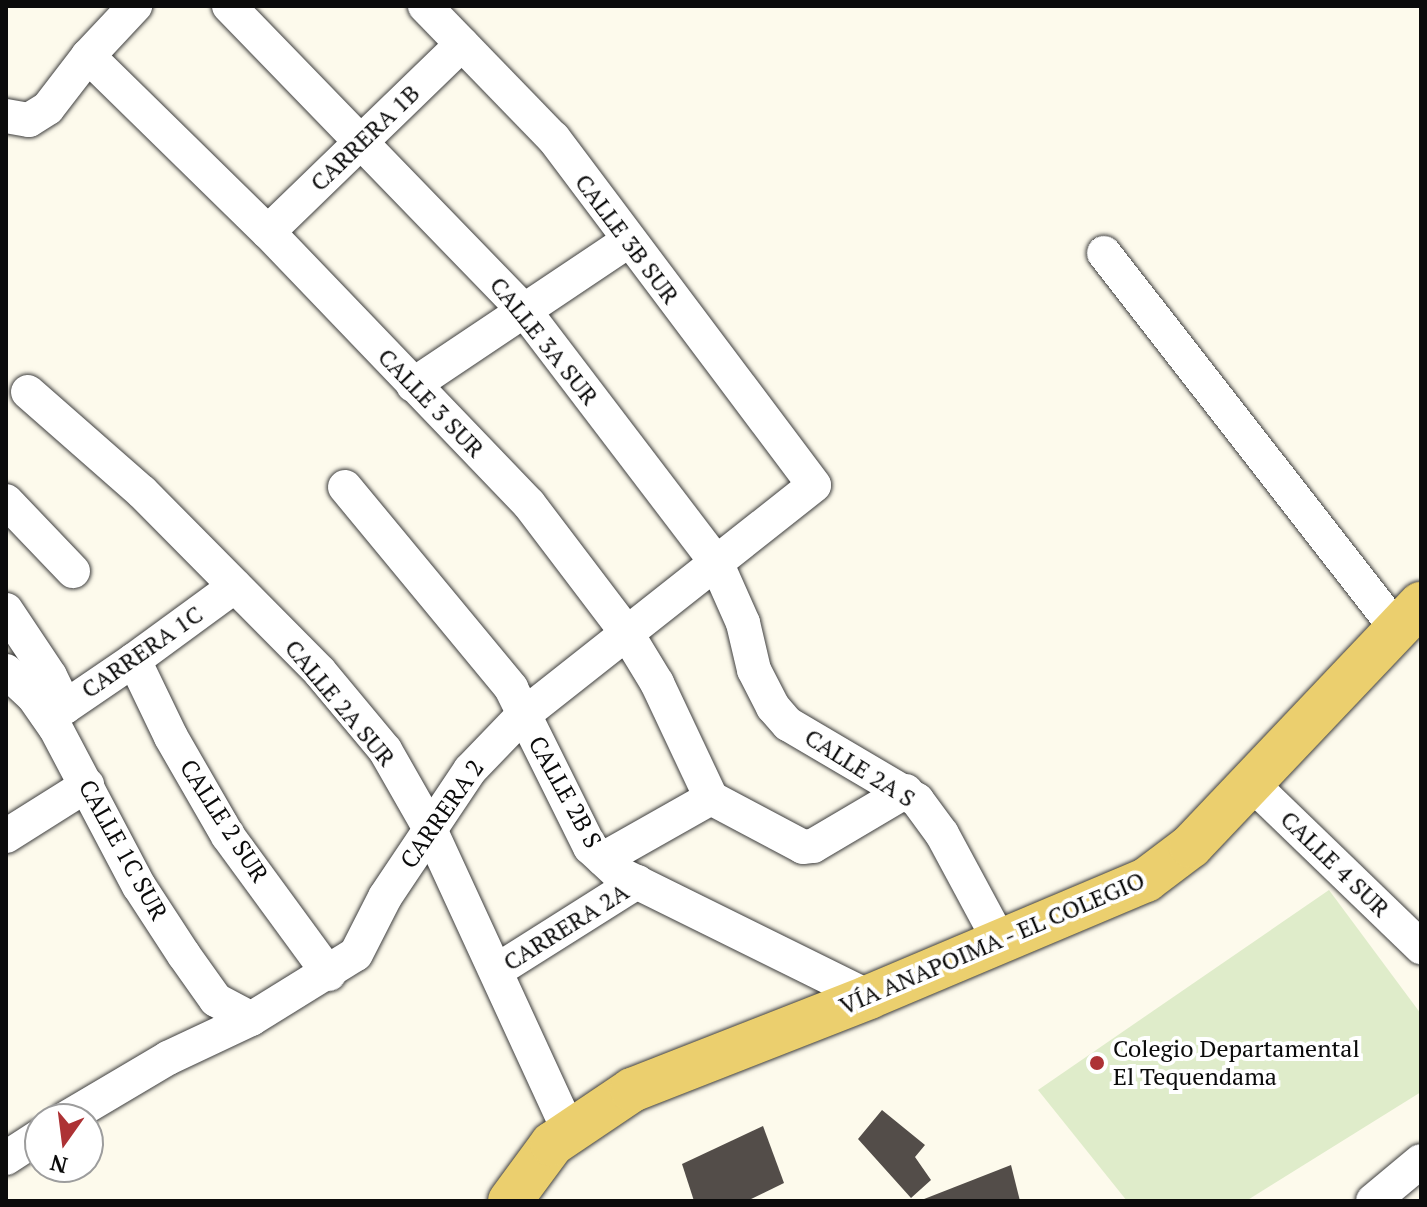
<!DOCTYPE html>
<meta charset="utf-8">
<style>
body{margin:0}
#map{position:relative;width:1427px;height:1207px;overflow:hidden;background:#fdfaec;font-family:"PT Serif",serif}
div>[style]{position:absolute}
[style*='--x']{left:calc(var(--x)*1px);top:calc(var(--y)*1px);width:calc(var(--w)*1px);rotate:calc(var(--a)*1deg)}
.pitch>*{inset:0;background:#dfecca}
.building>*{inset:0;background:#534d49}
.roads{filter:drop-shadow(0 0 2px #3e3e3e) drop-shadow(0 0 2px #3e3e3e)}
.minor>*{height:34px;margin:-17px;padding:0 17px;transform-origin:17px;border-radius:17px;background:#fff}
.major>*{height:44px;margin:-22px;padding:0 22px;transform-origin:22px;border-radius:22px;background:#ebcf6e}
.dots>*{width:22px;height:22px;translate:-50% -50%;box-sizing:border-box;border:4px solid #fff;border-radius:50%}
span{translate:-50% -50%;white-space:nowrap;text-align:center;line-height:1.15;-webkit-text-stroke:8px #fff;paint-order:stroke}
.street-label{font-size:24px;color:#0b0b0b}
.poi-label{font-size:24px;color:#0b0b0b}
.left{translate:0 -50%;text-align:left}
.frame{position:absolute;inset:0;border:8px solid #0b0b0b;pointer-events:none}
.north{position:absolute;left:24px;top:1103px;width:80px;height:80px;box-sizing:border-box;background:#fff;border:2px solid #9d9d9d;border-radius:50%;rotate:194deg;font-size:22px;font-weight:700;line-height:32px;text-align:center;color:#0b0b0b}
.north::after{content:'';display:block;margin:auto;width:28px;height:36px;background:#ad3235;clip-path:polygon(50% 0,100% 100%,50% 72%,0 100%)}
</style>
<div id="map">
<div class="pitch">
<i style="clip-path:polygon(1329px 890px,1421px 1014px,1421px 1092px,1246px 1201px,1127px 1201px,1038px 1090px)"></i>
</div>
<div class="building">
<i style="clip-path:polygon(882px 1110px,925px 1145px,915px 1157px,931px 1180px,911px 1198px,858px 1139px)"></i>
<i style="clip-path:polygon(763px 1126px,784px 1183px,747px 1201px,694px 1201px,682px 1164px)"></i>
<i style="clip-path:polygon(1011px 1165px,1020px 1201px,919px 1201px)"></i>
</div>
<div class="roads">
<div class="minor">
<i style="--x:229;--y:6;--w:424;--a:45.9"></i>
<i style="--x:524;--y:310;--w:317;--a:52.7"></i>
<i style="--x:716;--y:562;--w:67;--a:66.1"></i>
<i style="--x:743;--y:623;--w:48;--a:76.8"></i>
<i style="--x:754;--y:670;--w:42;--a:62.8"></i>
<i style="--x:773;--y:707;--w:23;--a:49"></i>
<i style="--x:788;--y:724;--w:150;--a:30.5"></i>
<i style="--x:917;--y:800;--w:42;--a:53.7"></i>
<i style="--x:942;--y:834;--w:120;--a:61.7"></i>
<i style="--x:88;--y:56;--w:252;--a:44.4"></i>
<i style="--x:268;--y:232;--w:377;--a:46.2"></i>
<i style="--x:529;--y:504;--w:161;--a:52.8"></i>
<i style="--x:626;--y:632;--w:60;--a:58.7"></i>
<i style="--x:657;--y:683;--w:127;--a:64.8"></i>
<i style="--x:6;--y:116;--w:23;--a:10"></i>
<i style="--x:29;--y:120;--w:22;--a:-32"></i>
<i style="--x:48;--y:108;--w:66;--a:-52.4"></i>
<i style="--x:88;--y:56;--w:69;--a:-46.8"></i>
<i style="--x:268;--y:232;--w:270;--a:-44.1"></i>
<i style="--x:1104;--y:253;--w:479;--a:52.1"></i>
<i style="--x:413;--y:385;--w:259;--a:-33.8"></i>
<i style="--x:28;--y:392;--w:152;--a:41.3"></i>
<i style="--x:142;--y:492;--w:253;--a:45.3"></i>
<i style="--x:320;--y:672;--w:102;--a:50.2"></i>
<i style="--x:385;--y:750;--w:89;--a:60.3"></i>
<i style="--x:429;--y:827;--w:336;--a:65.3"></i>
<i style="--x:345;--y:487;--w:261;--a:50.4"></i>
<i style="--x:511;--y:688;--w:178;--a:63.6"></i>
<i style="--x:590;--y:847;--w:38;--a:43"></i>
<i style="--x:618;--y:873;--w:280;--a:26.3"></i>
<i style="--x:6;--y:501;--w:97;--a:46.3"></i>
<i style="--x:6;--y:610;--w:79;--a:56.3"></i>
<i style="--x:50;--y:676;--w:34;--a:64"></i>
<i style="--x:134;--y:660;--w:85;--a:64.3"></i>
<i style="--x:171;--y:737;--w:114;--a:60.1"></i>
<i style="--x:228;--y:836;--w:171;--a:53.8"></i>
<i style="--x:6;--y:671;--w:37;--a:43"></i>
<i style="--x:33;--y:696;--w:38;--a:55"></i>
<i style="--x:55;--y:727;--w:180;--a:62.2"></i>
<i style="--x:139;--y:886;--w:82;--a:56.9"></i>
<i style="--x:184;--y:955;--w:55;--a:54.6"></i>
<i style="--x:216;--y:1000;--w:40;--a:28"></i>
<i style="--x:46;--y:714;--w:20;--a:-20"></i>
<i style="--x:65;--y:707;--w:83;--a:-34.3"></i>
<i style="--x:134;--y:660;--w:125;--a:-36.2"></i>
<i style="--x:1250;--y:782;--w:238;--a:44"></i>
<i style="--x:711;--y:798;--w:104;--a:28"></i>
<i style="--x:803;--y:847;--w:10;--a:-6"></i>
<i style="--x:813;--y:846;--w:108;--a:-30.6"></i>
<i style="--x:6;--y:836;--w:96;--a:-32.2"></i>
<i style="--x:603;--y:859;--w:124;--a:-29.5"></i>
<i style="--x:496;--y:971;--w:167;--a:-32.3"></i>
<i style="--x:65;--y:1119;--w:120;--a:-30.6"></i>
<i style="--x:168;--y:1058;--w:92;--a:-25.2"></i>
<i style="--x:251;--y:1019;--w:123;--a:-31.8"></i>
<i style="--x:356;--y:954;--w:64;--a:-63"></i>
<i style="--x:385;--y:897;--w:153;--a:-56.2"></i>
<i style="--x:470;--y:770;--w:75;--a:-46.1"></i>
<i style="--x:522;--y:716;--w:372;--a:-38.3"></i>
<i style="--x:814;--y:485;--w:434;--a:-126.9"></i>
<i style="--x:553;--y:138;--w:184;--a:-134.1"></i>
<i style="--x:6;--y:1158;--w:40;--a:-32.9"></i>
<i style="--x:1373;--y:1201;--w:62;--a:-39.8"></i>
</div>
<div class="major">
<i style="--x:510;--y:1201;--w:71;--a:-53.6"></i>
<i style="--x:552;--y:1144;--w:97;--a:-34"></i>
<i style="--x:632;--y:1090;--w:255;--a:-21.4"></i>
<i style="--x:869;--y:997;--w:301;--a:-22.9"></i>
<i style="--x:1146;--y:880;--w:56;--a:-37.1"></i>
<i style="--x:1191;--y:846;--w:334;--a:-46.5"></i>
</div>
</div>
<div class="dots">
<i style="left:1097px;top:1063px;background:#ad3235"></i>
</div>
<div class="street-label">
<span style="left:365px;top:138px;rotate:-44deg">CARRERA 1B</span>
<span style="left:627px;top:239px;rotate:53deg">CALLE 3B SUR</span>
<span style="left:544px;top:341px;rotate:51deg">CALLE 3A SUR</span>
<span style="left:431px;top:403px;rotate:46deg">CALLE 3 SUR</span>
<span style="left:142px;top:652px;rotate:-35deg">CARRERA 1C</span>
<span style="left:340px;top:703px;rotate:50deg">CALLE 2A SUR</span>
<span style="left:860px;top:768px;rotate:32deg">CALLE 2A S</span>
<span style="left:565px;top:792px;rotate:61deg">CALLE 2B S</span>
<span style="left:442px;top:814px;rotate:-55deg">CARRERA 2</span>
<span style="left:224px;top:821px;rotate:57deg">CALLE 2 SUR</span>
<span style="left:123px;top:850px;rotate:61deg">CALLE 1C SUR</span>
<span style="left:1335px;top:864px;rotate:44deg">CALLE 4 SUR</span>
<span style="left:566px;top:927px;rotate:-32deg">CARRERA 2A</span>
<span style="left:992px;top:943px;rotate:-23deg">VÍA ANAPOIMA - EL COLEGIO</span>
</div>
<div class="poi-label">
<span class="left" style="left:1113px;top:1063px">Colegio Departamental<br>El Tequendama</span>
</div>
<div class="frame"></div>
<div class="north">N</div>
</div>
